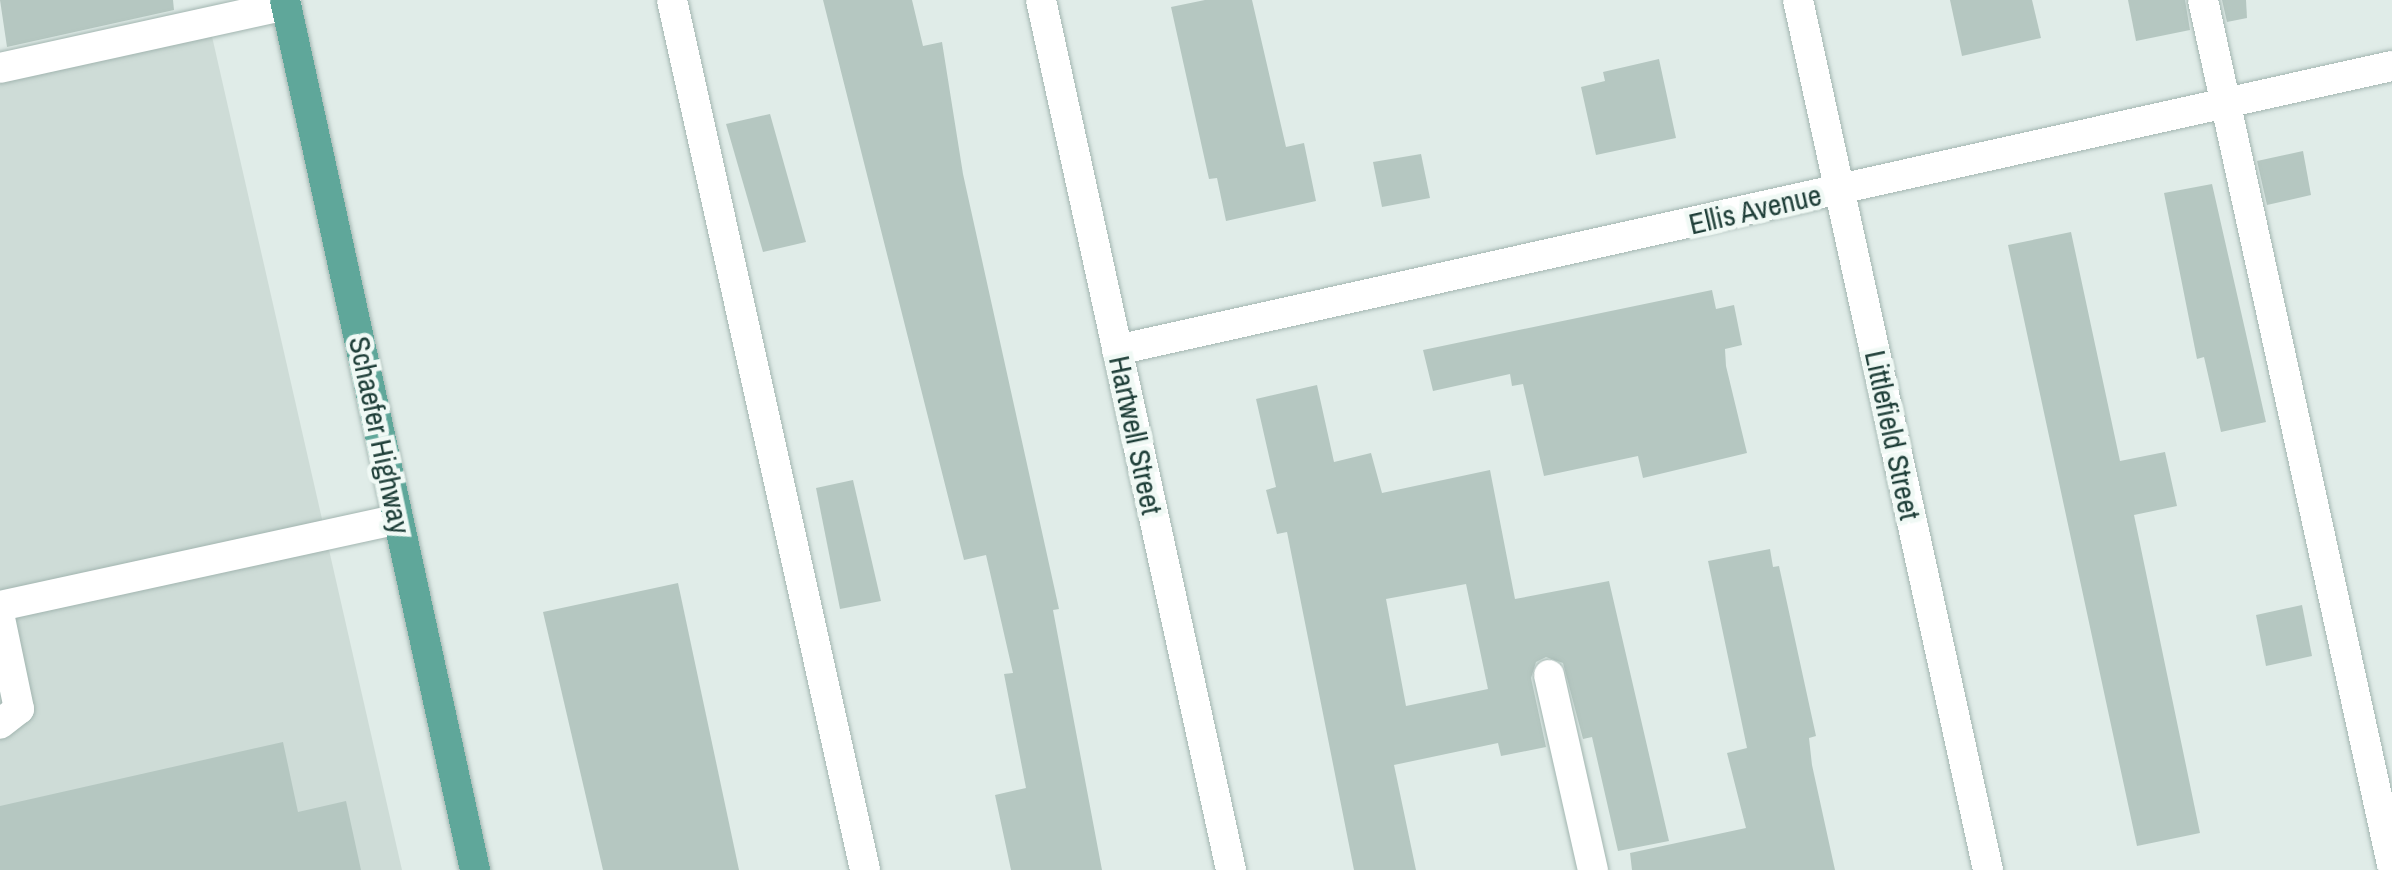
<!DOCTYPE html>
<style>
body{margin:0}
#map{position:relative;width:2392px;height:870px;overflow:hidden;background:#e0ece8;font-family:"Archivo Narrow",sans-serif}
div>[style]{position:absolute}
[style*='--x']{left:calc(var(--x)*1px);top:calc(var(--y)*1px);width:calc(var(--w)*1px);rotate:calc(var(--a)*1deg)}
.built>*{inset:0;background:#cedcd7}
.building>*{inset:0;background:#b5c7c1}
.roads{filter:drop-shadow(0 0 2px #a2b5b0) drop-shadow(0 0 2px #a2b5b0)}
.minor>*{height:30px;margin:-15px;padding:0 15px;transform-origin:15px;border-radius:15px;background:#fff}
.major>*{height:30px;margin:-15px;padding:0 15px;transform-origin:15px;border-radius:15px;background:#5fa79a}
span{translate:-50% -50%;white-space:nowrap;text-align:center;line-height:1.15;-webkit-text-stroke:9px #f0f9f5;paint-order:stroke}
.street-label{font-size:30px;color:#1f3f39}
</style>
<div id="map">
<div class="built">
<i style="clip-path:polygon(211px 32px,402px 870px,0 870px,0 80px)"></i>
</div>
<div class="building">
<i style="clip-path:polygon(0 0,173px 0,174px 10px,7px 47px)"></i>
<i style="clip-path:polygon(823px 0,912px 0,923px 46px,942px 42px,963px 174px,1059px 609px,1053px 610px,1102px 870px,1011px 870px,995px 795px,1026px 788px,1004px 674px,1013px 673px,986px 555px,964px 560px)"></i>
<i style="clip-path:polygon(1205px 0,1252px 0,1286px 147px,1304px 143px,1316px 201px,1226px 221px,1217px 178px,1209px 179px,1171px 7px)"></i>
<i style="clip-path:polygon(1950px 0,2032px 0,2041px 38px,1962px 56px)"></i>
<i style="clip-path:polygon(2128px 0,2185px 0,2190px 30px,2136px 41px)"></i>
<i style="clip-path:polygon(2222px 0,2246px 0,2247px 18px,2227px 22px)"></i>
<i style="clip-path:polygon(1659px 59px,1676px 138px,1596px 155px,1581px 87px,1605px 81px,1603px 72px)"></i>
<i style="clip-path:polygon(770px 114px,806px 242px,763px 252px,726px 124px)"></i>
<i style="clip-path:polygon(2303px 151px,2311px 195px,2267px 205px,2257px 161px)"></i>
<i style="clip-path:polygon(1421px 154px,1430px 198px,1382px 207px,1373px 162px)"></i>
<i style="clip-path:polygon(2212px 184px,2266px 422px,2221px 432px,2204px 357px,2197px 359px,2164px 193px)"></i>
<i style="clip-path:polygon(2071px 232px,2120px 461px,2165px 452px,2177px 506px,2134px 515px,2200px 833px,2137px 846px,2008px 245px)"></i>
<i style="clip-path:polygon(1712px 290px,1716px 309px,1734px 305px,1742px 345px,1725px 349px,1726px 366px,1747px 453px,1643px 478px,1638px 456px,1544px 476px,1523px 384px,1512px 386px,1510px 374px,1433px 391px,1423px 350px)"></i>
<i style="clip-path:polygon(evenodd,1317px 385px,1334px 462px,1371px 453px,1382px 493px,1490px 470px,1515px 599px,1609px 581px,1669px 841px,1618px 851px,1592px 737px,1583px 739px,1563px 663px,1546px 657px,1536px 662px,1531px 678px,1546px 747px,1501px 756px,1498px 743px,1394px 765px,1416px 870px,1354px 870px,1287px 532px,1277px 534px,1266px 490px,1276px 487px,1256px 399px,1317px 385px,1466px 584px,1488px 689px,1406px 706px,1386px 599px,1466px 584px)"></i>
<i style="clip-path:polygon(853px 480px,881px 601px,840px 609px,816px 488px)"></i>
<i style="clip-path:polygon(1770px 549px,1773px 567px,1779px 566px,1816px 736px,1809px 738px,1812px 765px,1835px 870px,1632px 870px,1630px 853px,1746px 828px,1727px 753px,1747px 748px,1708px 561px)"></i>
<i style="clip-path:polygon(678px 583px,739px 870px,603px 870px,543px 612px)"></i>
<i style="clip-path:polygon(2302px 605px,2312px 656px,2266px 666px,2256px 615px)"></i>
<i style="clip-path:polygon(283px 742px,298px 812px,346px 801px,361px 870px,0 870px,0 806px)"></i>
</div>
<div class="roads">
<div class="minor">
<i style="--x:672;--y:0;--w:891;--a:77.49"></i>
<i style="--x:1041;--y:0;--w:891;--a:77.68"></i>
<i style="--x:1798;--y:0;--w:891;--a:77.68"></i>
<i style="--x:2203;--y:0;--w:885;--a:77.67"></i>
<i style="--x:0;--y:68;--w:293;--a:-12.4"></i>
<i style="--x:1117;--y:350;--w:1306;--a:-12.56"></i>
<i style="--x:0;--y:606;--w:407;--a:-12.3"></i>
<i style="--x:0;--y:618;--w:93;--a:78.2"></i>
<i style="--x:19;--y:709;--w:24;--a:142"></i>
<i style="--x:1549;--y:675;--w:200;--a:77.3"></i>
</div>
<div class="major">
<i style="--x:285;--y:0;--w:891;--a:77.68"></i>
</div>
</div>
<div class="street-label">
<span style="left:1755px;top:209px;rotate:-13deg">Ellis Avenue</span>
<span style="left:380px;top:435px;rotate:78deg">Schaefer Highway</span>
<span style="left:1136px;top:435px;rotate:78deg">Hartwell Street</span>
<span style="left:1893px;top:435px;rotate:78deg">Littlefield Street</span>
</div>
</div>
